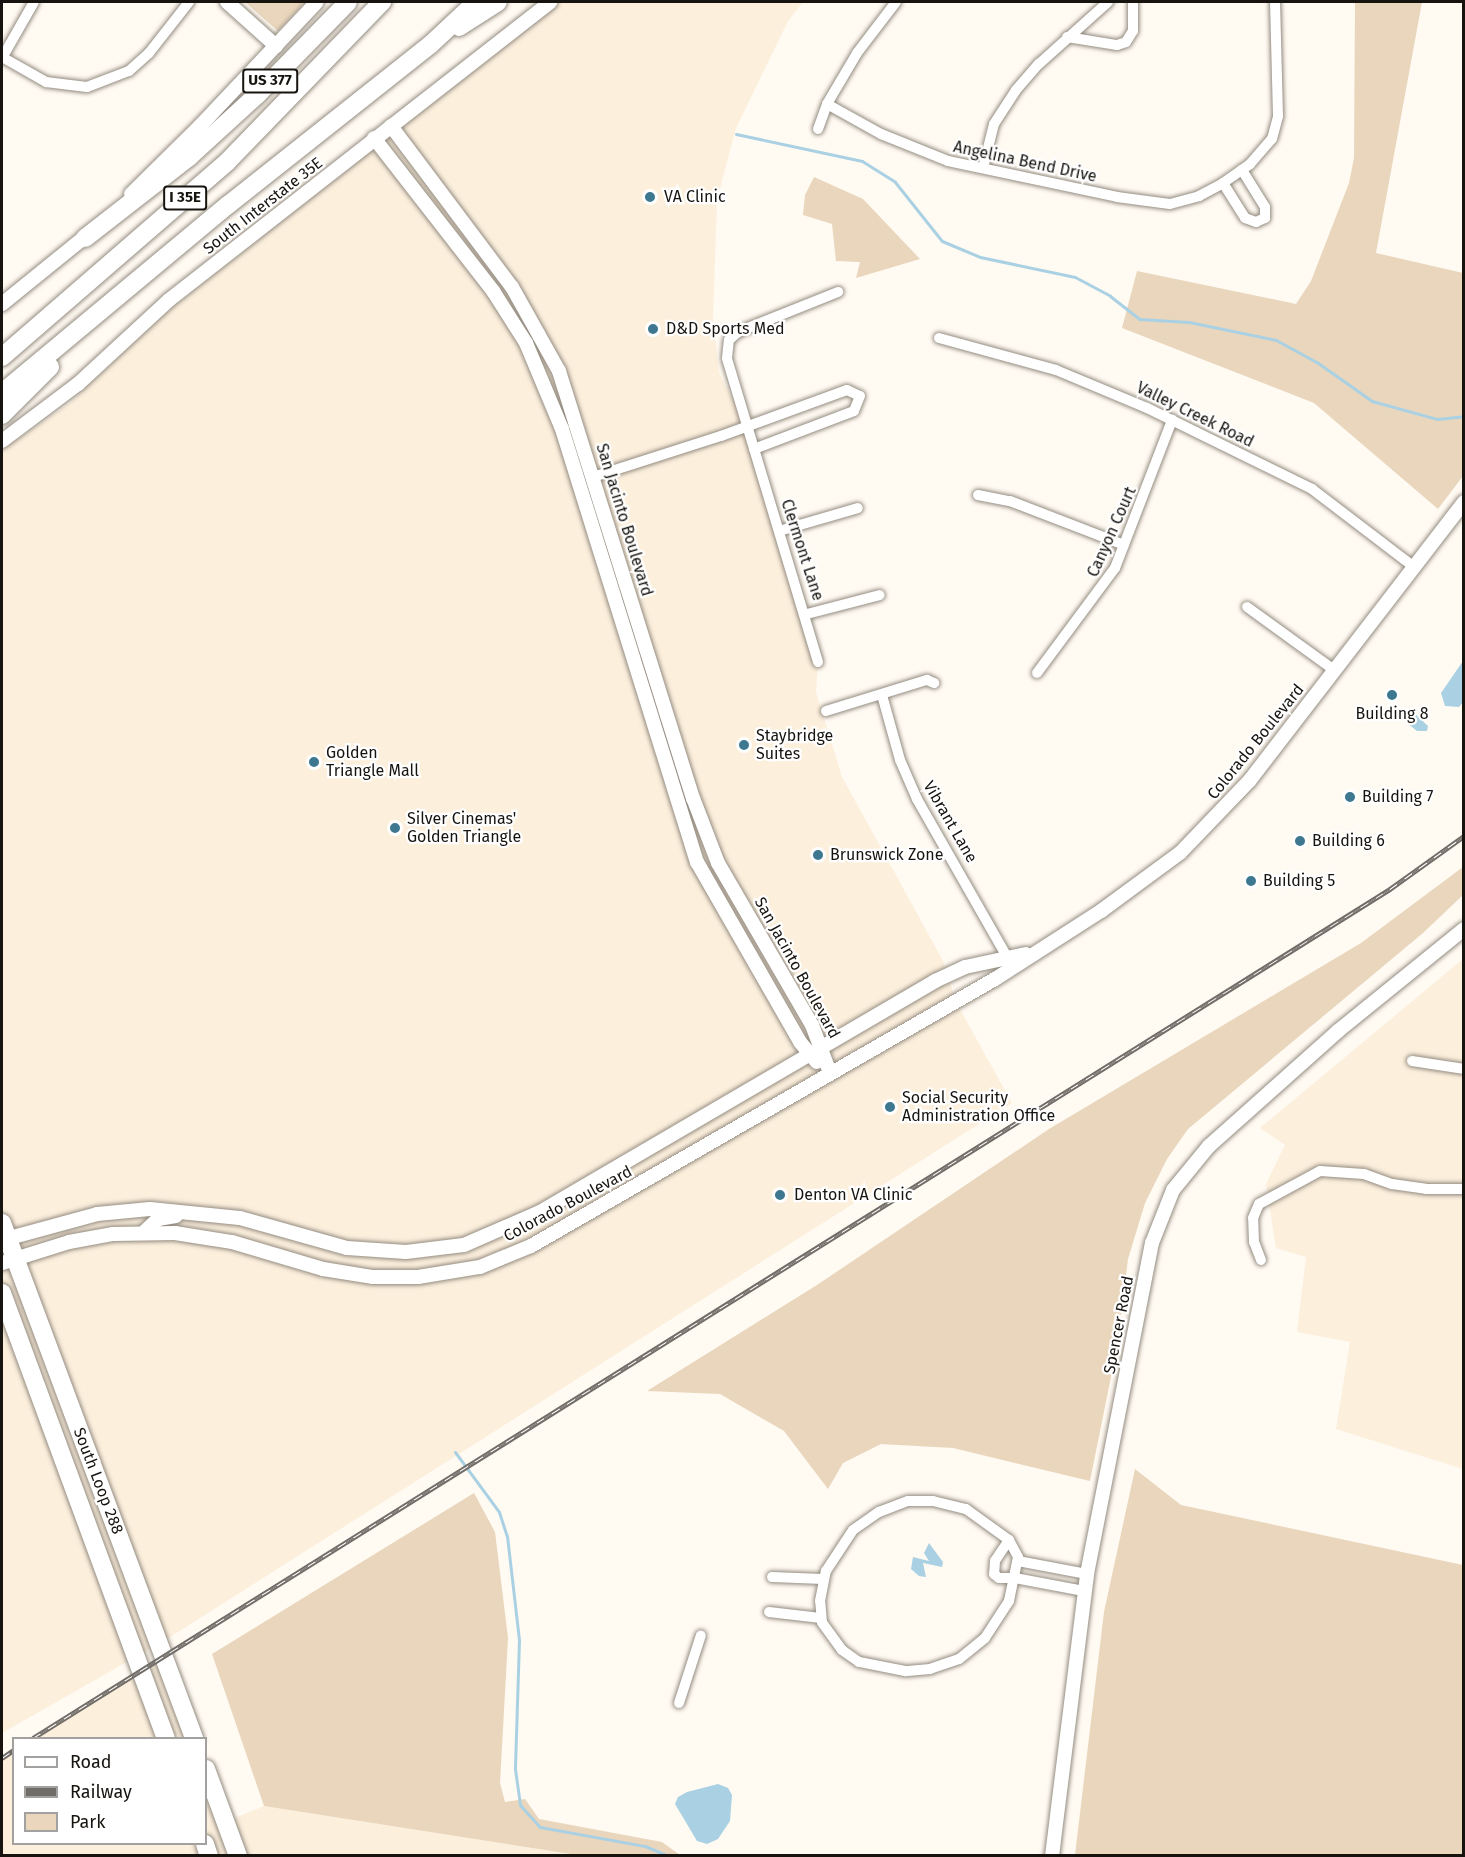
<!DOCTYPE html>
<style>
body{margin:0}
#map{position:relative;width:1465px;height:1857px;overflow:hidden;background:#fffaf2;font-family:"Fira Sans",sans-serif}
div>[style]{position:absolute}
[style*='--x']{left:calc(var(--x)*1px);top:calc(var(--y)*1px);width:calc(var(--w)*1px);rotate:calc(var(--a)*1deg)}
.built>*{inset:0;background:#fcefdc}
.green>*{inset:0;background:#e9d6bc}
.water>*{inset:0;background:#aad1e3}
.stream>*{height:3px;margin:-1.5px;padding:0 1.5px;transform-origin:1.5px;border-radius:1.5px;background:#aad1e3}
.roads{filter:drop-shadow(0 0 2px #948c81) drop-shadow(0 0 2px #948c81)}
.street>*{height:10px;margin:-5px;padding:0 5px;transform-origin:5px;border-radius:5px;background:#fff}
.secondary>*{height:14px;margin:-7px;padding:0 7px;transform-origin:7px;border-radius:7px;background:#fff}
.highway>*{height:18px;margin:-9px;padding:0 9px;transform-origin:9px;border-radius:9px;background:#fff}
.rail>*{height:5px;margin-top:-2.5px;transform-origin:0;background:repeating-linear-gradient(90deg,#fff 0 9px,#706c67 0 18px);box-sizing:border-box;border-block:2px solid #706c67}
.dots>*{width:16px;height:16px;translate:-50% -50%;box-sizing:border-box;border:3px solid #fff;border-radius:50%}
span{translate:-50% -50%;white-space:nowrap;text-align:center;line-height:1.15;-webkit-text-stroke:4.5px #fff;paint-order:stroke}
.shield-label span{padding:2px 4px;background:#fff;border:2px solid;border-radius:4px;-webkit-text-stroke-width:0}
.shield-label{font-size:15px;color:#171410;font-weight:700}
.street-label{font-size:16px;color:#171410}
.poi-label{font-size:16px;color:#171410}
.left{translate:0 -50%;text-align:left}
.frame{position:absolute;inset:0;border:3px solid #171410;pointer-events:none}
.legend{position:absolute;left:12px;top:1737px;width:195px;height:108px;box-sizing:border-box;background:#fff;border:2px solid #a2a19f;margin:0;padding:8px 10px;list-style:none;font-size:18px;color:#171410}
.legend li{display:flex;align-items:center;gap:12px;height:30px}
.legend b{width:30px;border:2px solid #a2a19f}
</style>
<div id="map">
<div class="built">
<i style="clip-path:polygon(561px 2px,803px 2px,788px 21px,736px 128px,717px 200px,713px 319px,719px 373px,748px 427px,818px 662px,816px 692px,842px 777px,942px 959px,957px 1004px,1012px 1103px,167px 1639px,2px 1733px,2px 450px,69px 404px,162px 316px)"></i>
<i style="clip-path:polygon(1463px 959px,1463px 1469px,1336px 1429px,1350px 1342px,1297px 1332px,1306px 1257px,1276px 1248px,1266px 1184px,1285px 1145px,1260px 1128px)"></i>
<i style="clip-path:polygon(164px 1656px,194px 1738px,32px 1738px,140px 1670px)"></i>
<i style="clip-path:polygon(13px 1750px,14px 1844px,206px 1844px,206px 1769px,226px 1822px,264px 1806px,577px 1855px,2px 1856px,2px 1758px)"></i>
</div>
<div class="green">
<i style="clip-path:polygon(245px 2px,305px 2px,278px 31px)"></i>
<i style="clip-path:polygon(1355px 2px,1422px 2px,1376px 253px,1463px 273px,1463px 476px,1438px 509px,1314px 403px,1122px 328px,1137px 271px,1296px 304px,1311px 281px,1349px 183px,1354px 158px)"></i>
<i style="clip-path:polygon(814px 177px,863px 199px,920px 259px,856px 278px,860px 262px,836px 261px,832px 224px,803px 215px,805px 195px)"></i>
<i style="clip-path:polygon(1463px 867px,1463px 895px,1423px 933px,1188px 1129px,1167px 1159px,1145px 1203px,1128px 1259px,1117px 1347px,1090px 1481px,953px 1448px,881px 1444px,843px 1463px,828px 1489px,784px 1431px,720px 1394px,647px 1391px,817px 1285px,1049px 1129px,1361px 943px)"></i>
<i style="clip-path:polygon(1135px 1469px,1181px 1505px,1463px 1565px,1463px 1855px,1075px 1855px,1104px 1612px)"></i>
<i style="clip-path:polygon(474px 1493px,495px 1532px,508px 1638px,500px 1783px,505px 1802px,525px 1799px,539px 1819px,662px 1842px,680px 1855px,577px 1855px,264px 1806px,212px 1654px)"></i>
</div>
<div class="water">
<i style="clip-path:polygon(1463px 661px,1463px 702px,1459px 707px,1445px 706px,1441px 693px)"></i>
<i style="clip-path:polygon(1411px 710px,1428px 726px,1427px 731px,1417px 731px,1407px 723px,1405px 714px)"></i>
<i style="clip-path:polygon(929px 1543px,943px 1562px,942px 1567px,923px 1563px,926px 1577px,919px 1576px,911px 1569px,913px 1557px,929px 1561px,924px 1553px)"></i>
<i style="clip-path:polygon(718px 1784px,728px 1788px,732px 1795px,730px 1821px,718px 1839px,707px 1844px,697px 1841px,675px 1804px,678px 1797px,687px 1792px)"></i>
</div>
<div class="stream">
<i style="--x:736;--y:134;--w:129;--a:12.1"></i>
<i style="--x:862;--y:161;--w:39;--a:32"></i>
<i style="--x:895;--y:182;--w:75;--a:51.5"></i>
<i style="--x:942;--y:241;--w:41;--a:22.8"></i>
<i style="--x:980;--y:257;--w:97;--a:11.9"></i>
<i style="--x:1075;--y:277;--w:40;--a:28"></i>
<i style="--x:1110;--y:296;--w:37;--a:38"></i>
<i style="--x:1139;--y:319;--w:50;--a:3.4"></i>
<i style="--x:1189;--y:322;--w:89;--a:11.7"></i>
<i style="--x:1276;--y:340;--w:48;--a:28.7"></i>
<i style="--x:1318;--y:363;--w:66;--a:35.1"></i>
<i style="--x:1372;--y:401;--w:67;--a:15.5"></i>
<i style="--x:1437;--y:419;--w:27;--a:-6"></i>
<i style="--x:455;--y:1452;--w:74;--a:53.7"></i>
<i style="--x:499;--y:1512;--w:25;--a:72"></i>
<i style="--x:507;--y:1536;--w:105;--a:83.4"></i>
<i style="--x:519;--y:1640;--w:129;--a:91.8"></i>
<i style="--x:515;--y:1769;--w:36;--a:82"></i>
<i style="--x:520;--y:1805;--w:30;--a:48"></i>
<i style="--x:540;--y:1827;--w:107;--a:10.3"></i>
<i style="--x:645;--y:1846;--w:25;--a:23"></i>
</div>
<div class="roads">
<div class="street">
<i style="--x:1067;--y:37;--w:51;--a:9.1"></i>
<i style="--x:1117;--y:45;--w:9;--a:-18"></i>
<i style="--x:1126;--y:42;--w:13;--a:-58"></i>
<i style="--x:1133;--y:31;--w:29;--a:-90"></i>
<i style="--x:2;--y:57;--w:51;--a:29.6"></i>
<i style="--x:46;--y:82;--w:41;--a:7"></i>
<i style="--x:87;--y:87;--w:45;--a:-20.9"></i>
<i style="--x:129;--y:71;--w:27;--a:-42"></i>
<i style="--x:149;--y:53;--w:65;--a:-51.9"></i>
<i style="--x:2;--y:58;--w:64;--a:-60.3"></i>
<i style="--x:827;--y:104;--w:62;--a:29.1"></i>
<i style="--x:881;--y:134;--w:72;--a:21.9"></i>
<i style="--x:948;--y:161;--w:173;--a:12"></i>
<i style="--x:1117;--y:197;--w:53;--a:7.5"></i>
<i style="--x:1170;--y:204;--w:30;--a:-15"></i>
<i style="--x:1199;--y:196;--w:27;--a:-28"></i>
<i style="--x:1223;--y:183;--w:33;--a:-35"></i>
<i style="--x:1250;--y:164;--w:33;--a:-49"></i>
<i style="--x:1272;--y:139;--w:24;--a:-75"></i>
<i style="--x:1278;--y:116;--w:114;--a:-91.5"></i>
<i style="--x:818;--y:129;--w:27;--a:-70"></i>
<i style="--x:827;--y:104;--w:59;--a:-59.5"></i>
<i style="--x:857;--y:53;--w:64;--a:-52.6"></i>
<i style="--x:983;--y:168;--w:45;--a:-76"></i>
<i style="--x:994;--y:124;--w:40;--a:-57.1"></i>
<i style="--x:1016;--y:90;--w:35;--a:-49"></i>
<i style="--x:1039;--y:64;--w:93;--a:-41.9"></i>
<i style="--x:1223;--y:183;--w:41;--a:57.8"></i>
<i style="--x:1245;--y:218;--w:12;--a:20"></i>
<i style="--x:1256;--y:222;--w:10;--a:-24"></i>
<i style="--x:1265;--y:218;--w:11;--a:-90"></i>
<i style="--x:1265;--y:207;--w:44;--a:-121.9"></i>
<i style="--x:939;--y:338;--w:121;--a:15.3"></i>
<i style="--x:1056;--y:370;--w:99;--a:22.7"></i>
<i style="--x:1147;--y:408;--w:184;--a:26.1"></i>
<i style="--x:1312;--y:489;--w:128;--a:37.4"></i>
<i style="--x:593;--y:477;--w:134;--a:-17.8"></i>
<i style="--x:721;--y:436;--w:134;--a:-20.1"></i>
<i style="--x:847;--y:390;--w:14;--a:25"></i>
<i style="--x:860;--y:396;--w:16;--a:112"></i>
<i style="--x:854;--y:411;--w:107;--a:159.2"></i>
<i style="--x:978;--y:495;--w:33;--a:11"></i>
<i style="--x:1010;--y:501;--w:122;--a:21.1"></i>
<i style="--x:779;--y:531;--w:82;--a:-16.2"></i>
<i style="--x:1247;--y:607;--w:107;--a:35.9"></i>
<i style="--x:807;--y:614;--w:75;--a:-14.6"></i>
<i style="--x:818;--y:662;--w:317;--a:-106.7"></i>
<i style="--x:727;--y:358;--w:18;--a:-84"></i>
<i style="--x:729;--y:340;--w:12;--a:-42"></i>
<i style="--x:738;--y:332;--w:108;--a:-21.8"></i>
<i style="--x:1037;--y:673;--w:131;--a:-53.4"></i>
<i style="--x:1115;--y:568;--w:159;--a:-68.9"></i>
<i style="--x:882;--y:695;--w:67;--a:74.5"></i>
<i style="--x:900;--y:760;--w:43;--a:66.4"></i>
<i style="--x:917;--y:799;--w:182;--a:60.3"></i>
<i style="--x:826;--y:711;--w:106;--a:-17.1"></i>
<i style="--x:927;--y:680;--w:8;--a:23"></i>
<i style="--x:1412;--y:1061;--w:53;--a:8.7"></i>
<i style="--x:1261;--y:1260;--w:19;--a:-111"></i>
<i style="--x:1254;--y:1242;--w:24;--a:-92"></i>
<i style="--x:1253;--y:1218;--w:15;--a:-67"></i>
<i style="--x:1259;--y:1204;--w:69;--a:-28.4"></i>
<i style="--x:1320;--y:1171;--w:44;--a:3.9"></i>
<i style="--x:1364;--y:1174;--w:30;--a:20"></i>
<i style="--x:1392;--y:1184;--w:34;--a:8"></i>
<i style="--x:1426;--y:1189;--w:38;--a:0"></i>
<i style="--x:908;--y:1501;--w:25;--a:0"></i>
<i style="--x:933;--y:1501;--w:34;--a:14"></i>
<i style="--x:966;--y:1509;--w:53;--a:35.8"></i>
<i style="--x:1009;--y:1540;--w:19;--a:62"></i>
<i style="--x:1018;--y:1557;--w:45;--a:101.6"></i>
<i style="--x:1009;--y:1601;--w:44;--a:123"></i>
<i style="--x:985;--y:1638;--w:33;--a:141"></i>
<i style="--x:959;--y:1659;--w:31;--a:161"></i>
<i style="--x:930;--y:1669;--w:25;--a:175"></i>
<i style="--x:905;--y:1671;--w:47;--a:-168.9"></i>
<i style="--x:859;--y:1662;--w:21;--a:-145"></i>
<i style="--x:842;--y:1650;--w:34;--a:-126"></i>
<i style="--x:822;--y:1622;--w:21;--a:-95"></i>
<i style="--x:820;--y:1601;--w:31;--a:-79"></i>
<i style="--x:826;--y:1571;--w:49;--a:-56.6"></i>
<i style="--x:853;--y:1530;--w:32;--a:-35"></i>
<i style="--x:879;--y:1512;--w:31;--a:-21"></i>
<i style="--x:1009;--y:1540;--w:25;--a:124"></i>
<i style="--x:995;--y:1561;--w:13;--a:94"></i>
<i style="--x:994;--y:1574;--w:6;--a:39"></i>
<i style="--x:999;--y:1578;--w:16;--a:0"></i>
<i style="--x:1015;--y:1578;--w:70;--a:10.7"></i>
<i style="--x:1018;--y:1561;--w:70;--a:10.7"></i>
<i style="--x:772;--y:1577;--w:51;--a:2.2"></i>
<i style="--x:769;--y:1612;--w:52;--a:6.6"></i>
<i style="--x:679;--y:1703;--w:71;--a:-72.1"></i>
</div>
<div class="secondary">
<i style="--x:227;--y:2;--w:66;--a:41.9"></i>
<i style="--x:391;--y:126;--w:201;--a:53.1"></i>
<i style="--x:512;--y:287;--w:96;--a:60.8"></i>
<i style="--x:559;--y:371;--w:448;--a:72.6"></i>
<i style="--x:693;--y:798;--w:70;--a:69"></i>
<i style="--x:718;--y:863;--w:187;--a:59.9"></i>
<i style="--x:812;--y:1025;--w:51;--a:69.4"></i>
<i style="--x:374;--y:138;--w:194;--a:52.1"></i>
<i style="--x:493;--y:291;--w:62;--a:57.6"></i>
<i style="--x:526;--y:343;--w:93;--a:67.3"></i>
<i style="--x:562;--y:429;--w:454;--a:72.7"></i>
<i style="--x:697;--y:862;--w:207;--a:60.2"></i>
<i style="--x:800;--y:1042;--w:26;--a:50"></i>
<i style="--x:131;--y:194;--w:97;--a:-44.6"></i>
<i style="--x:200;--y:126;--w:170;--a:-46.7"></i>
<i style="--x:2;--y:304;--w:114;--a:-39"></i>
<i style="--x:2;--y:441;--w:95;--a:-36.9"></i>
<i style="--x:78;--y:384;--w:124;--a:-42.7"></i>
<i style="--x:169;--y:300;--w:484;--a:-38"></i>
<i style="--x:144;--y:1232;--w:19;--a:-43"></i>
<i style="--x:158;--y:1219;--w:18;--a:-9"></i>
<i style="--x:2;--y:1240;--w:98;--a:-15.3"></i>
<i style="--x:97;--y:1214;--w:53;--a:-5.4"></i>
<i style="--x:150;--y:1209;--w:90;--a:5.7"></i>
<i style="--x:240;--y:1218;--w:111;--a:15.7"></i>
<i style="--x:347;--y:1248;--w:59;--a:3.9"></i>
<i style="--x:406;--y:1252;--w:58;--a:-6.9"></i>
<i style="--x:464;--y:1245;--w:83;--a:-23.5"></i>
<i style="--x:540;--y:1212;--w:458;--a:-30.3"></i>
<i style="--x:935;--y:981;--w:33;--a:-25"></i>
<i style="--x:965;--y:967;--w:62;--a:-12"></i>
<i style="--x:2;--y:1263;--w:70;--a:-17.4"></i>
<i style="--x:69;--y:1242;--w:45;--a:-10.3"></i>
<i style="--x:113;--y:1234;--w:62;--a:-0.9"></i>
<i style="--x:175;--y:1233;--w:58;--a:9"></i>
<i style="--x:232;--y:1242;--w:95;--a:16.5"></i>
<i style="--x:323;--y:1269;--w:51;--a:9.1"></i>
<i style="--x:373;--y:1277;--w:45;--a:0"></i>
<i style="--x:418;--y:1277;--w:63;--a:-9.2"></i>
<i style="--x:480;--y:1267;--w:55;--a:-22.4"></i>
<i style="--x:531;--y:1246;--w:535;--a:-29.92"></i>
<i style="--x:995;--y:979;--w:126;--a:-32.7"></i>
<i style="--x:1101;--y:911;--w:98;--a:-36.3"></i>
<i style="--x:1180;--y:853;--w:101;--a:-46.2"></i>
<i style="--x:1250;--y:780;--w:351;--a:-52.4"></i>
<i style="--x:1052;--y:1856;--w:284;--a:-82.9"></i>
<i style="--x:1087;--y:1574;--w:337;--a:-78.9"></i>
<i style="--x:1152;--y:1243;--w:57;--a:-68.4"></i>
<i style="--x:1173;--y:1190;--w:57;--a:-50.7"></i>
<i style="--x:1209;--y:1146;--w:173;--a:-41.7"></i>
<i style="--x:1338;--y:1031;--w:162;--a:-39"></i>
</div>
<div class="highway">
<i style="--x:459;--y:27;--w:46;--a:-32.7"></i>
<i style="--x:85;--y:238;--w:132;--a:-37.9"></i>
<i style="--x:189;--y:157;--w:92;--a:-42.4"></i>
<i style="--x:257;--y:95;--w:130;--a:-45.6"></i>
<i style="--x:2;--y:357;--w:298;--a:-40.9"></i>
<i style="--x:227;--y:162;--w:223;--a:-45.9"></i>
<i style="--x:2;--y:393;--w:294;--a:-39.8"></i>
<i style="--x:228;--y:205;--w:258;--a:-38.4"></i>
<i style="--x:430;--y:45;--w:63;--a:-43.1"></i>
<i style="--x:2;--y:415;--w:68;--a:-45"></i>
<i style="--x:2;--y:1223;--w:550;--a:69.55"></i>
<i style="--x:2;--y:1293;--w:474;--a:69.8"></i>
<i style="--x:206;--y:1769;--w:93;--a:69.8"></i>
<i style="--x:205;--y:1844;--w:13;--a:72"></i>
</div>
</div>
<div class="rail">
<i style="--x:33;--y:1738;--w:1601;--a:-32.03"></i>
<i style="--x:1390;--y:889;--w:91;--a:-35.6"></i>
<i style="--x:2;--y:1758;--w:14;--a:-34"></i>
</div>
<div class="dots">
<i style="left:650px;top:197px;background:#3d7790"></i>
<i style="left:653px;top:329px;background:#3d7790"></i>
<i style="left:1392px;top:695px;background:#3d7790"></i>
<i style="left:744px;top:745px;background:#3d7790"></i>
<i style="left:314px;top:762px;background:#3d7790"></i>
<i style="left:1350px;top:797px;background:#3d7790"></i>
<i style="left:395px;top:828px;background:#3d7790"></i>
<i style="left:1300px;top:841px;background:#3d7790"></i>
<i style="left:818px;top:855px;background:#3d7790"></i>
<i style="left:1251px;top:881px;background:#3d7790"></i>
<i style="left:890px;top:1107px;background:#3d7790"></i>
<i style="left:780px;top:1195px;background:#3d7790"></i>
</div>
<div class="shield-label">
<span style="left:270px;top:81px">US 377</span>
<span style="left:185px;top:198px">I 35E</span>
</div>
<div class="street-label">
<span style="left:1025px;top:162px;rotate:12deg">Angelina Bend Drive</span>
<span style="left:263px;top:206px;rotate:-38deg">South Interstate 35E</span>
<span style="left:1195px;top:415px;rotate:26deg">Valley Creek Road</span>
<span style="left:624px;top:520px;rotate:73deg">San Jacinto Boulevard</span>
<span style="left:1112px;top:532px;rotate:-66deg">Canyon Court</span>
<span style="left:802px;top:550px;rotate:72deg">Clermont Lane</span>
<span style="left:1256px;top:742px;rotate:-51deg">Colorado Boulevard</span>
<span style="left:950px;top:822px;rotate:60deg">Vibrant Lane</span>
<span style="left:797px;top:968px;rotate:61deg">San Jacinto Boulevard</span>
<span style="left:568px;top:1204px;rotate:-28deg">Colorado Boulevard</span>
<span style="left:1119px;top:1325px;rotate:-79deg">Spencer Road</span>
<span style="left:98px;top:1481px;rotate:69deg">South Loop 288</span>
</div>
<div class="poi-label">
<span class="left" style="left:664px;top:197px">VA Clinic</span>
<span class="left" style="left:666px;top:329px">D&amp;D Sports Med</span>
<span style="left:1392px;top:714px">Building 8</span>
<span class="left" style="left:756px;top:745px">Staybridge<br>Suites</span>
<span class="left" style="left:326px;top:762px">Golden<br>Triangle Mall</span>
<span class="left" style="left:1362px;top:797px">Building 7</span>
<span class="left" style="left:407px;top:828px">Silver Cinemas'<br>Golden Triangle</span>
<span class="left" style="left:1312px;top:841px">Building 6</span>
<span class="left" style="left:830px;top:855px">Brunswick Zone</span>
<span class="left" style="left:1263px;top:881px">Building 5</span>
<span class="left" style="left:902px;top:1107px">Social Security<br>Administration Office</span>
<span class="left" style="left:794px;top:1195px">Denton VA Clinic</span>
</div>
<div class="frame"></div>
<ul class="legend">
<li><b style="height:8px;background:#fff"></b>Road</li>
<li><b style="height:8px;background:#706c67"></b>Railway</li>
<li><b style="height:16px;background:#e9d6bc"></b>Park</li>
</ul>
</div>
